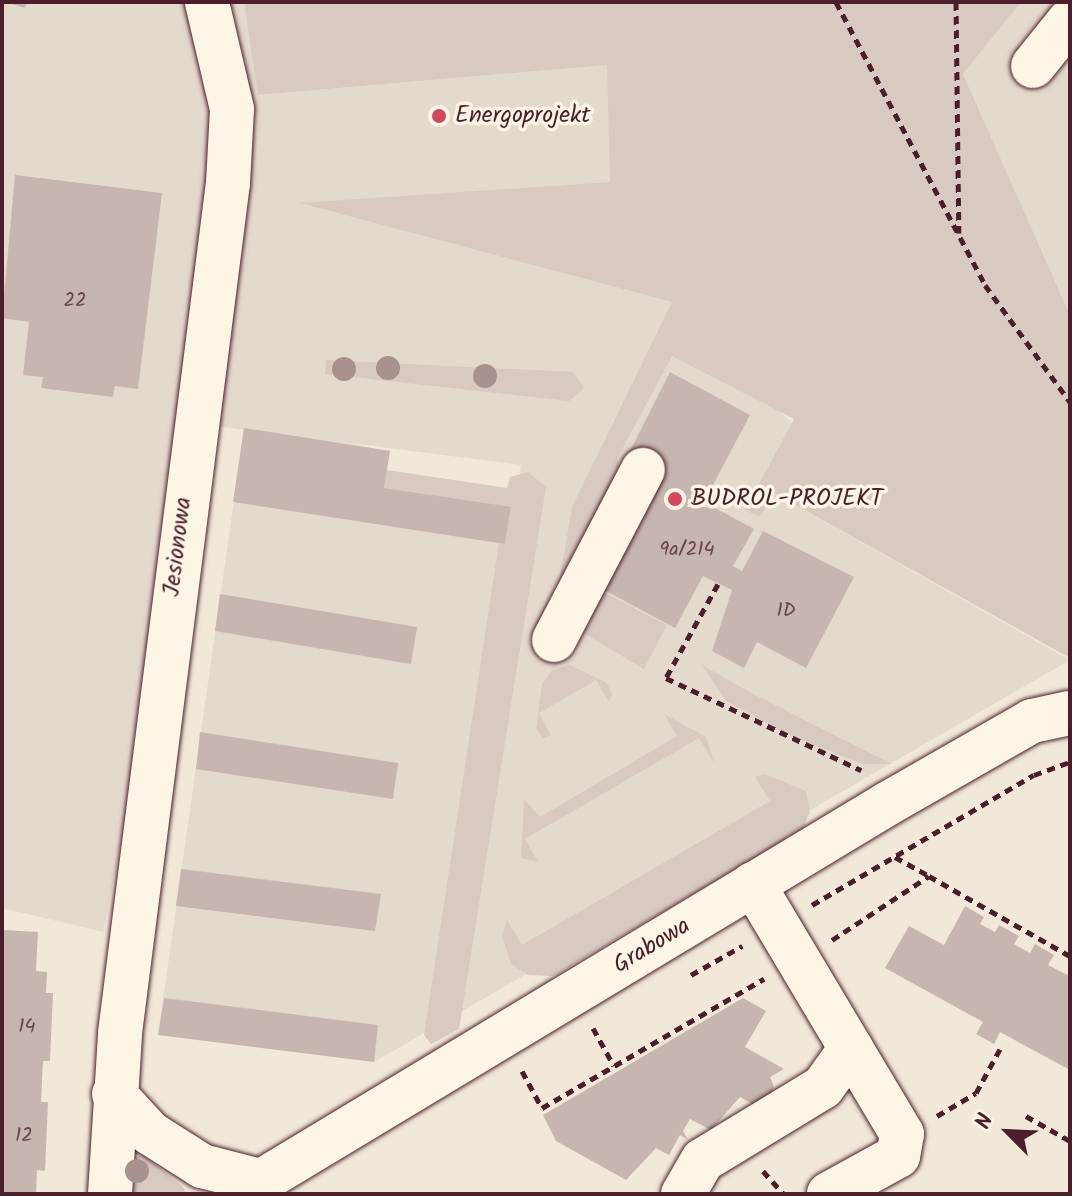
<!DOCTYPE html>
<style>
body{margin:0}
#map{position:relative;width:1072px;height:1196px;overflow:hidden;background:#f1e8da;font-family:Kalam,sans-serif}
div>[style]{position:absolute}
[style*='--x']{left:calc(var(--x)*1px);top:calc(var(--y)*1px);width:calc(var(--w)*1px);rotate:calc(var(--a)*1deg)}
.built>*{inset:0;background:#e4d9cd}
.green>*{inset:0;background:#d8cac0}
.building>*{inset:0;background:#c7b6af}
.path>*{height:5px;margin-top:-2.5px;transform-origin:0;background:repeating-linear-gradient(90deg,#4a1f2b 0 8px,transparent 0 14px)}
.roads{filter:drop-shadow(0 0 2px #4a1f2b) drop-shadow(0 0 2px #4a1f2b)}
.minor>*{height:44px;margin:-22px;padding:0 22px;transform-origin:22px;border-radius:22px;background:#fcf5e5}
.trees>*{width:24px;height:24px;margin:-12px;border-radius:50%;background:#a9918e}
.dots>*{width:22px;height:22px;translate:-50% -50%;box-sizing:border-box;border:4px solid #fcf5e5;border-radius:50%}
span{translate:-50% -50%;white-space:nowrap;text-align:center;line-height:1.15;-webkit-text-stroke:7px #fcf5e5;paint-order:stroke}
.number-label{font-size:20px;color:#69454c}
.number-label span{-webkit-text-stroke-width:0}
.poi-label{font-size:24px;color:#4a1f2b}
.left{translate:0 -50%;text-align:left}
.street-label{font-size:24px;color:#4a1f2b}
.frame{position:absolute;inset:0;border:4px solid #4a1f2b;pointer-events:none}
.north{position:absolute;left:968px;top:1092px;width:80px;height:80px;-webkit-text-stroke:6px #fcf5e5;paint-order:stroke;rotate:294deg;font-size:22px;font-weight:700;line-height:32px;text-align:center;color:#4a1f2b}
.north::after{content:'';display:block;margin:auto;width:28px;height:36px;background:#4a1f2b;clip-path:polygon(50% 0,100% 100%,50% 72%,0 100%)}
</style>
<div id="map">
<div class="built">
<i style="clip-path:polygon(evenodd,2px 2px,244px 2px,259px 95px,607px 65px,611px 182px,302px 204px,672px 302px,805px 436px,774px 493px,1070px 660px,374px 1062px,158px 1035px,244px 430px,208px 425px,103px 932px,2px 908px,2px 2px,333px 441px,521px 465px,458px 873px,511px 507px,384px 488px,390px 451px,333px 441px)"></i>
<i style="clip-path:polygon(1021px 2px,1070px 2px,1070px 315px,963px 74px)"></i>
</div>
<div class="green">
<i style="clip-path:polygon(244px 2px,1021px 2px,963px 74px,1070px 315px,1070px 658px,774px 493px,760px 517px,745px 510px,794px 419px,672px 356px,618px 457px,618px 490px,555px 607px,572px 507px,672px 302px,299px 203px,610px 182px,607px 65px,258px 95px)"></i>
<i style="clip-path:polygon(326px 360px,573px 372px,584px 388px,569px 401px,325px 374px)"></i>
<i style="clip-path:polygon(387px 470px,507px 488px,510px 477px,528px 472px,546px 487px,459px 1029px,431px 1044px,424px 1035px,499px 543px,505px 544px,511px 508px,384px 488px)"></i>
<i style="clip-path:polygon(591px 586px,667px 625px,644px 669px,578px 630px)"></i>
<i style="clip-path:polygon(570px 665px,607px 683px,612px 694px,609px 702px,596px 680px,539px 713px,551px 735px,543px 738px,536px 729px,542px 684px,552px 670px)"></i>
<i style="clip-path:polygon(702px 665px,751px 693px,892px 764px,863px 764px,789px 735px,726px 701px)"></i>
<i style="clip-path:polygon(664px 714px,706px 737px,714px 763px,699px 738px,525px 839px,538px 862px,521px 858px,524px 799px,540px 817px,677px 736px)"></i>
<i style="clip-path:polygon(765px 774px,806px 791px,810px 812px,802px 830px,553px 976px,528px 975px,511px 964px,502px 936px,507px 920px,522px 945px,770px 801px,755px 777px)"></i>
<i style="clip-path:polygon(143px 1155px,182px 1186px,187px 1194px,123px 1194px,129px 1159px)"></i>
</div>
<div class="building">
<i style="clip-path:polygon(6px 2px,27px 2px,25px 8px)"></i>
<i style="clip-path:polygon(15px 175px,162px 193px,138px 389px,115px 386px,113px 397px,41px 388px,43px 377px,23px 375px,29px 322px,2px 318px)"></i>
<i style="clip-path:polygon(670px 372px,750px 415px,704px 502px,754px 529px,733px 566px,742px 571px,763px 531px,854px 577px,806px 668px,757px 642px,744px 668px,712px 651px,732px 590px,703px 576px,675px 628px,595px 585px,659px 469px,629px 453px)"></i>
<i style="clip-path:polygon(244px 428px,390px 451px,384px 488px,511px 507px,505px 544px,233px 502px)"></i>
<i style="clip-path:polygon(220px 594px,417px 627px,411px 664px,215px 631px)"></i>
<i style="clip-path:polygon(200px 732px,398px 763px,393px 799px,196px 769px)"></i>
<i style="clip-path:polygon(181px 869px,381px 894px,375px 931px,176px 906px)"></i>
<i style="clip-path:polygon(965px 906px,984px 917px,980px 924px,995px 932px,999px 925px,1019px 936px,1014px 944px,1030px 953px,1035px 944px,1054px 955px,1048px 965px,1067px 975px,1070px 969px,1070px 1070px,1000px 1032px,994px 1044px,976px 1034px,983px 1022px,885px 968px,909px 926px,944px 945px)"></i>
<i style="clip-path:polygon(2px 930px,38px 932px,36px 971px,47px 972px,46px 993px,53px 993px,50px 1061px,43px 1061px,42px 1081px,41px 1102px,48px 1102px,45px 1171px,37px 1170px,36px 1194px,2px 1194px)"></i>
<i style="clip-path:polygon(164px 998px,378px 1025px,374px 1062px,158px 1035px)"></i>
<i style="clip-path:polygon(743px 998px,766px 1011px,745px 1047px,784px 1069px,770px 1077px,774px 1087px,762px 1109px,740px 1097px,711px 1130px,690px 1119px,683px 1131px,688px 1140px,680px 1135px,669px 1155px,656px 1148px,626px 1180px,556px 1141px,543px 1115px)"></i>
</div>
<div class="path">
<i style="--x:836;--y:2;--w:320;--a:62.2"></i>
<i style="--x:985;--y:285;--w:145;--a:54"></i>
<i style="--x:956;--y:2;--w:231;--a:89.3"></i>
<i style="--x:718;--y:584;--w:107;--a:119"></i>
<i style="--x:666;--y:678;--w:216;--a:25.3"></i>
<i style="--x:895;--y:857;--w:39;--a:29"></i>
<i style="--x:812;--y:905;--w:257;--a:-30.4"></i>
<i style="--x:1034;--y:775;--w:38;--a:-20"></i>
<i style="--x:832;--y:940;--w:116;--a:-33.4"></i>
<i style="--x:929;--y:876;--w:162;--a:29.6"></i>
<i style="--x:691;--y:975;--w:59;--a:-29.6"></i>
<i style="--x:593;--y:1028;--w:43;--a:61.1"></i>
<i style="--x:522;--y:1071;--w:42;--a:61.6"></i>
<i style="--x:542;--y:1108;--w:257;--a:-30.2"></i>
<i style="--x:937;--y:1116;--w:45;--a:-30.5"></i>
<i style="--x:976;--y:1093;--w:50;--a:-61.4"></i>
<i style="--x:1026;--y:1116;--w:51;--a:29.6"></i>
<i style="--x:763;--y:1171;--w:31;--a:48"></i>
</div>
<div class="roads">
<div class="minor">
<i style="--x:1033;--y:66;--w:59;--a:-51.2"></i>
<i style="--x:554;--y:640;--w:192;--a:-62.4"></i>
<i style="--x:753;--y:884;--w:291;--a:59.2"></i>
<i style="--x:902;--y:1134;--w:22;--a:100"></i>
<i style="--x:898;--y:1156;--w:79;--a:151.2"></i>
<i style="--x:114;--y:1094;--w:53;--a:47.3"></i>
<i style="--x:150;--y:1133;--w:62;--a:32.4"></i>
<i style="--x:202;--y:1166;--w:60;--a:14.5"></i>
<i style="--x:110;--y:1194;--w:161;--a:-86.4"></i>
<i style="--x:120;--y:1033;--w:857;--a:-82.76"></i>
<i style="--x:228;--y:183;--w:74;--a:-86.9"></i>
<i style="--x:232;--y:109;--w:110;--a:-103.2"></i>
<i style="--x:240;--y:1194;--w:755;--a:-31.08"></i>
<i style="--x:887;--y:804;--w:167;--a:-29.8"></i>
<i style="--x:1032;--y:721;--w:39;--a:-12"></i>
<i style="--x:683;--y:1194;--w:39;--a:-60"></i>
<i style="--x:703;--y:1160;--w:140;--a:-31.3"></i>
<i style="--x:823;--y:1087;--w:48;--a:-54.3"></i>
</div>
</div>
<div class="trees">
<i style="left:388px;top:368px"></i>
<i style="left:344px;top:369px"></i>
<i style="left:485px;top:376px"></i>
<i style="left:137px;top:1171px"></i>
</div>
<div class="dots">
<i style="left:439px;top:116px;background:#d1495b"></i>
<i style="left:675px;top:499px;background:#d1495b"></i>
</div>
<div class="number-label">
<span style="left:75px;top:301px">22</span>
<span style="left:687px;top:550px">9a/214</span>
<span style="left:786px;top:611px">1D</span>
<span style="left:27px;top:1027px">14</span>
<span style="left:24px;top:1136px">12</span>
</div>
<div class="poi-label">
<span class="left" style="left:455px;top:116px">Energoprojekt</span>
<span class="left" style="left:691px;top:499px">BUDROL-PROJEKT</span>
</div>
<div class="street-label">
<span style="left:178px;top:547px;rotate:-83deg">Jesionowa</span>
<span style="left:652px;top:946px;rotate:-31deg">Grabowa</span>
</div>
<div class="frame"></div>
<div class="north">N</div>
</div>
